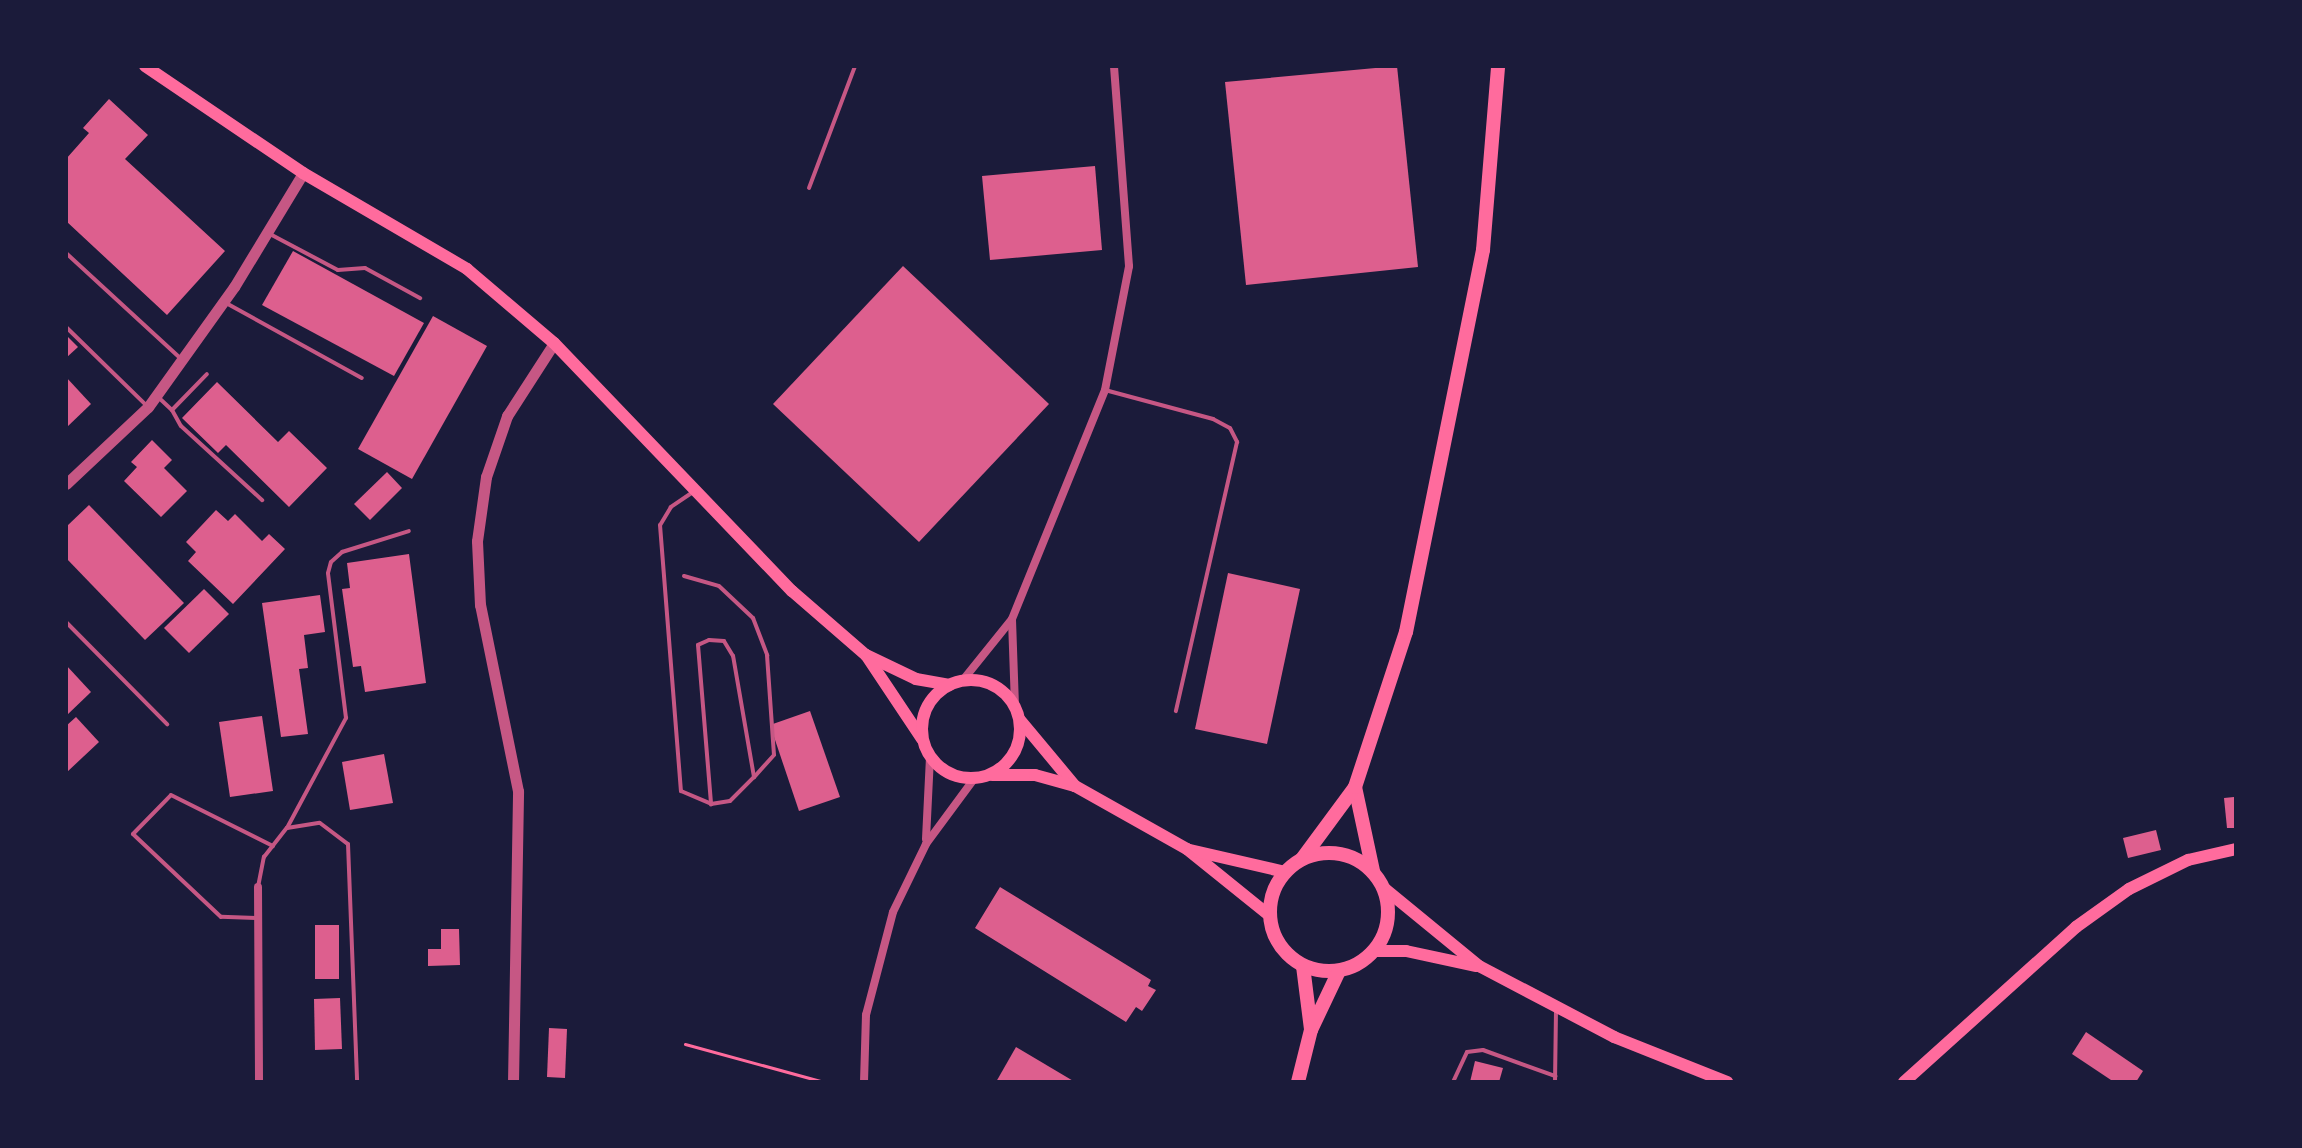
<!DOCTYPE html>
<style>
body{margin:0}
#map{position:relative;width:2302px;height:1148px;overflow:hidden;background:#1b1b3a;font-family:Georgia,serif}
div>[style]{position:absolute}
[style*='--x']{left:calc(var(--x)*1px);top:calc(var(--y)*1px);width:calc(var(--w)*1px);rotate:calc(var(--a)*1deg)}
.building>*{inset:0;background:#dd5f8e}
.path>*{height:3px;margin:-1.5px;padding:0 1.5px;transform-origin:1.5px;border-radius:1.5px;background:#ff6b9d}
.service>*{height:4px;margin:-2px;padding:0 2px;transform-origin:2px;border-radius:2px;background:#c65784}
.minor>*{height:8px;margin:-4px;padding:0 4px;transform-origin:4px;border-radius:4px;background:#c65784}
.tertiary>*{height:11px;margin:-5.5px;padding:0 5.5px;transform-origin:5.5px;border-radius:5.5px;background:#c65784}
.secondary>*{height:12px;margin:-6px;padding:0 6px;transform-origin:6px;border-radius:6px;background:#ff6b9d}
.secondary>.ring{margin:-6px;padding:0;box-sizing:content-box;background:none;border:12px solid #ff6b9d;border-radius:50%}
.primary>*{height:14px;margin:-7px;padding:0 7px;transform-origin:7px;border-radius:7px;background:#ff6b9d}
.primary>.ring{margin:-7px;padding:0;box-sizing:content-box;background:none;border:14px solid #ff6b9d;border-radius:50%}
span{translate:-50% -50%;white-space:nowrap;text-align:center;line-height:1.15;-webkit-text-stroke:7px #1b1b3a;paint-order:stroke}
.frame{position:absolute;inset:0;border:68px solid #1b1b3a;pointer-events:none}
</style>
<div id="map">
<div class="building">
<i style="clip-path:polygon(1397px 66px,1418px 267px,1246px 285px,1225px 82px)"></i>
<i style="clip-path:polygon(109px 99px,148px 135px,125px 159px,225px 251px,167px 315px,66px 221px,66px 159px,89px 133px,83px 128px)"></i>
<i style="clip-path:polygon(1095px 166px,1102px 250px,990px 260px,982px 176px)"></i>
<i style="clip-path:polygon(293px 251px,424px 323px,394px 376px,262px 305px)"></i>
<i style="clip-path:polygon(903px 266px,1049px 404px,919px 542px,773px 404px)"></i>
<i style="clip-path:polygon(433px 316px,487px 346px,412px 479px,358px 449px)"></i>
<i style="clip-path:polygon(66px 335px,78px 347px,66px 358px)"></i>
<i style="clip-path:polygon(66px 377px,91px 404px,66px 428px)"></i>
<i style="clip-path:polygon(217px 382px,278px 442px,289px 431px,327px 468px,289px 507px,226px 445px,218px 453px,182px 418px)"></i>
<i style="clip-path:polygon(152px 440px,172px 460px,164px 468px,187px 491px,161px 517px,124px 481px,137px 467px,131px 462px)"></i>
<i style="clip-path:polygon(387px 472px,402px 488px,370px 520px,354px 504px)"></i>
<i style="clip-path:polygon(89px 505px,184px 603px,145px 640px,66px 558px,66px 527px)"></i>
<i style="clip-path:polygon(216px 510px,228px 521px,235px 514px,262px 541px,269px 534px,285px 549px,233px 604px,188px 561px,196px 552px,186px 542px)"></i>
<i style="clip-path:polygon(409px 554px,426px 683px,365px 692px,361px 666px,353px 667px,342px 589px,350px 588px,347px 563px)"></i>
<i style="clip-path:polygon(1228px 573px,1300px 589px,1267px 744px,1195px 729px)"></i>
<i style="clip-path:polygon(204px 589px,229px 614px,189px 653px,164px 628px)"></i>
<i style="clip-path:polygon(320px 595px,325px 632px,304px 635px,308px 668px,299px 669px,308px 734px,281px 737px,262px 603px)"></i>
<i style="clip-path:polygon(66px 665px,91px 692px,66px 716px)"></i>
<i style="clip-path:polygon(810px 711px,840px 797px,799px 811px,770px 725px)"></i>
<i style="clip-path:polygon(262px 716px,273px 791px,230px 797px,219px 722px)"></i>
<i style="clip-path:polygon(76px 717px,99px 742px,66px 773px,66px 726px)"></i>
<i style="clip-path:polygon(384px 754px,393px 803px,350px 810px,342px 762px)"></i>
<i style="clip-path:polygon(2234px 797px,2236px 828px,2227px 828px,2224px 798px)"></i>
<i style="clip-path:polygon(2156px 830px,2161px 850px,2128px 858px,2123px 838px)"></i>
<i style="clip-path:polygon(1000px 887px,1151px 980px,1148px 986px,1156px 990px,1142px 1011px,1136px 1007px,1126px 1022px,975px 928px)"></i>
<i style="clip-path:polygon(315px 925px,339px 925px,339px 979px,315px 979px)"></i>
<i style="clip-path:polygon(441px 929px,459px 929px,460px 965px,428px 966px,428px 949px,441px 949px)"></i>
<i style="clip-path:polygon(340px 998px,342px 1049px,315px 1050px,314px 999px)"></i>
<i style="clip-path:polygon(549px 1028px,567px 1029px,565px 1078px,547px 1077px)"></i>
<i style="clip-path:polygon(2086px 1032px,2143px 1071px,2136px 1082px,2114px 1082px,2072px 1054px)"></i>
<i style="clip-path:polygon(1016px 1047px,1075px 1082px,996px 1082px)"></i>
<i style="clip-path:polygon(1475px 1061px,1503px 1068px,1499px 1082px,1470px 1082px)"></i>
</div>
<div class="path">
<i style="--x:685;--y:1044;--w:144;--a:15.3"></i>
</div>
<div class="service">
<i style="--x:809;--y:188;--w:130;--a:-69.3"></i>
<i style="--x:268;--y:233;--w:79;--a:27.9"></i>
<i style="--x:338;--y:270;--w:27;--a:-4"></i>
<i style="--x:365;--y:268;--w:63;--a:28.6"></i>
<i style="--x:66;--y:253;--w:155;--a:42.6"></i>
<i style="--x:226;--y:303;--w:155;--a:28.9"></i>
<i style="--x:66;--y:327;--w:113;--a:44.3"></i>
<i style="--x:1105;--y:390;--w:112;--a:15"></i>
<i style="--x:1213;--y:419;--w:19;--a:28"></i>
<i style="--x:1230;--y:428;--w:16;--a:63"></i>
<i style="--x:1237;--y:442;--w:276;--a:102.8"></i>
<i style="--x:158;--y:397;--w:19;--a:43"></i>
<i style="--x:172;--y:410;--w:50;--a:-45.8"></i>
<i style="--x:172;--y:410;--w:18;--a:61"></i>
<i style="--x:181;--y:426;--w:110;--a:42.4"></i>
<i style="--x:693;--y:492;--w:27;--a:146"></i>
<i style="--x:671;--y:507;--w:21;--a:121"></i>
<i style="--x:660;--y:525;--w:267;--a:85.5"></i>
<i style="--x:681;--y:791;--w:33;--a:23"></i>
<i style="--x:711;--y:804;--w:19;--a:-9"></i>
<i style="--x:730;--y:801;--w:34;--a:-45"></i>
<i style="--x:754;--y:777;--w:123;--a:-99.8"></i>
<i style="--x:733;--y:656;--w:17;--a:-121"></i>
<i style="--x:724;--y:641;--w:15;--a:-176"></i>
<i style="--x:709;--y:640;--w:12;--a:156"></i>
<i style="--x:698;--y:645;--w:160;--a:85.3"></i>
<i style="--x:684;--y:576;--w:36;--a:16"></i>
<i style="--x:719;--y:586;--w:47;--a:43.3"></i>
<i style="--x:753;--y:618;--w:40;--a:69"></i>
<i style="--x:767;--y:655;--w:100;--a:86"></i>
<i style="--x:774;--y:755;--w:30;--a:132"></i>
<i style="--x:66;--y:622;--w:144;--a:45.3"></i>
<i style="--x:287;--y:828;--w:125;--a:-61.8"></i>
<i style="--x:346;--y:718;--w:146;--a:-97.1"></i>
<i style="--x:328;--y:573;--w:11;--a:-75"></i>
<i style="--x:331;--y:562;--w:15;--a:-42"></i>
<i style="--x:342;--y:552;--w:70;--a:-17.4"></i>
<i style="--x:258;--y:887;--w:31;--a:-79"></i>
<i style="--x:264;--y:857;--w:37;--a:-52"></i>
<i style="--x:287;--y:828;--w:33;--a:-9"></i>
<i style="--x:320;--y:823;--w:35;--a:37"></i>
<i style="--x:348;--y:844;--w:238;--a:87.8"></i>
<i style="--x:257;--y:918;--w:36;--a:-178"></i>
<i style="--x:221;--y:917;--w:121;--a:-136.7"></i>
<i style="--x:133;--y:834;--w:54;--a:-45.7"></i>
<i style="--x:171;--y:795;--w:114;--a:26.6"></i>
<i style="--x:1453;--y:1082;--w:33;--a:-65"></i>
<i style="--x:1467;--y:1052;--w:16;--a:-7"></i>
<i style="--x:1483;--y:1050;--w:77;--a:19.9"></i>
<i style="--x:1555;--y:1082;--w:70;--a:-89.2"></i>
</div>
<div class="minor">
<i style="--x:1012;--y:620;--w:85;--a:88"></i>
<i style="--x:963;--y:680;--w:78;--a:-51.2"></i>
<i style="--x:1012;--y:619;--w:247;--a:-67.9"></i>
<i style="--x:1105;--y:390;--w:126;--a:-79"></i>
<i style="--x:1129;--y:266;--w:201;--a:-94.3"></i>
<i style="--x:926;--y:839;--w:83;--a:-87.2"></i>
<i style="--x:258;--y:887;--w:195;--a:89.7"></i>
<i style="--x:864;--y:1082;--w:67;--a:-88.3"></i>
<i style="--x:866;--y:1015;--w:106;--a:-75.3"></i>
<i style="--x:893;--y:912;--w:76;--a:-64.1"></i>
<i style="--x:926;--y:844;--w:81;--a:-53.6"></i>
</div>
<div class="tertiary">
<i style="--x:66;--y:484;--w:112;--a:-43.2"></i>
<i style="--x:148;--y:407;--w:148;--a:-54.4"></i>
<i style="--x:234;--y:287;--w:133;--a:-58.8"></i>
<i style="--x:513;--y:1082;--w:291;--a:-89"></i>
<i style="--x:518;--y:791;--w:190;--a:-101.5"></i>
<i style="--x:480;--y:605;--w:64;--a:-92.7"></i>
<i style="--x:477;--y:541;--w:65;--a:-82"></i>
<i style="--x:486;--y:477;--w:65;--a:-71"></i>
<i style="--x:507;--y:416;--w:87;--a:-57.2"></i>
</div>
<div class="secondary">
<i style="--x:145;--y:66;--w:191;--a:34.1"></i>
<i style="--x:303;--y:173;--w:190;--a:30.3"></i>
<i style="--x:467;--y:269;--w:114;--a:40.4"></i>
<i style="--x:554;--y:343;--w:344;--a:46.2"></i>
<i style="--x:792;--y:591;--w:98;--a:40.9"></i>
<i style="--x:866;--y:655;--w:55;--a:25.6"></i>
<i style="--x:916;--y:679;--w:34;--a:10"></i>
<i style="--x:866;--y:655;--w:101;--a:56.3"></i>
<i class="ring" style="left:922px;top:680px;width:86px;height:86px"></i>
<i style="--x:1020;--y:720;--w:86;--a:50.2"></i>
<i style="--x:1075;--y:786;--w:129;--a:29.4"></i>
<i style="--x:1187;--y:849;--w:107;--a:38.9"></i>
<i style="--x:992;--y:775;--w:43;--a:0"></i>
<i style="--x:1035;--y:775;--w:41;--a:15.4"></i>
<i style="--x:1190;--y:850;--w:98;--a:13"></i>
<i style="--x:1385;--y:889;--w:122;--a:39.3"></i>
<i style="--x:1479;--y:966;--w:153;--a:27.7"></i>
<i style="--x:1614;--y:1037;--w:122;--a:21.7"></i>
<i style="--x:1375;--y:951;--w:31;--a:0"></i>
<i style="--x:1406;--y:951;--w:72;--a:12.1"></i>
<i style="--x:1904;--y:1082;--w:232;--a:-42"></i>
<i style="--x:2076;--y:927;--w:65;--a:-35.6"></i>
<i style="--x:2129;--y:889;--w:66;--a:-26.2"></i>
<i style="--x:2188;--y:860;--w:49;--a:-12.9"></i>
</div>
<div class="primary">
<i style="--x:1355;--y:787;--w:86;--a:77.9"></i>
<i class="ring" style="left:1270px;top:853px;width:104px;height:104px"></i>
<i style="--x:1302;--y:859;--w:89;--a:-53.6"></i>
<i style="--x:1355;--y:787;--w:163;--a:-71.8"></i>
<i style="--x:1406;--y:632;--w:390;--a:-78.6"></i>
<i style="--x:1483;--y:250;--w:185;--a:-85.3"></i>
<i style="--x:1303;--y:966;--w:64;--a:82.8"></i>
<i style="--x:1298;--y:1082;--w:54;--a:-76"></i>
<i style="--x:1311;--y:1030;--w:65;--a:-64.6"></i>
</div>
<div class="frame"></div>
</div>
